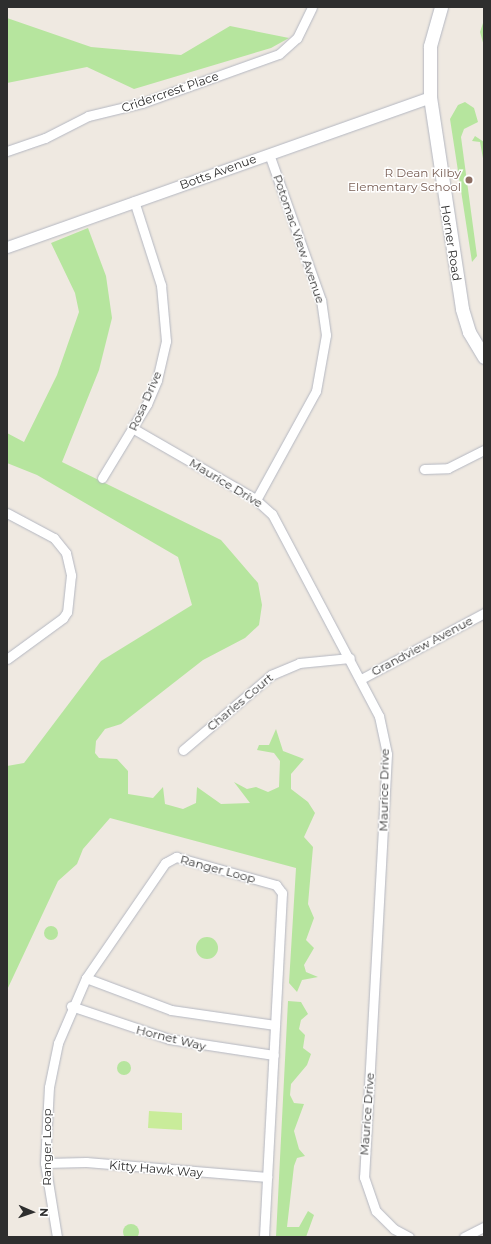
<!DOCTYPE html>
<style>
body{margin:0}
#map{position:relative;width:491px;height:1244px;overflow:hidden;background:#efe9e1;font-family:Montserrat,sans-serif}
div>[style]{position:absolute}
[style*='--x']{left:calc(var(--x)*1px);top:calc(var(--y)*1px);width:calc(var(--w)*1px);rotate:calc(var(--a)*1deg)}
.green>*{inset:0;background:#b6e59e}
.round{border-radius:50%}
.pitch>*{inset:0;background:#c9ec9a}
.roads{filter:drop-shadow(0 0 1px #b4b7c1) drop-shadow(0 0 1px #b4b7c1)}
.minor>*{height:9px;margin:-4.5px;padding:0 4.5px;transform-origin:4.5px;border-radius:4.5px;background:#fff}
.tertiary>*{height:11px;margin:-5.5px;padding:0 5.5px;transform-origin:5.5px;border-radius:5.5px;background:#fff}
.secondary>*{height:13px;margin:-6.5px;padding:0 6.5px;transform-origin:6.5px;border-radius:6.5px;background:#fff}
.dots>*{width:11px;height:11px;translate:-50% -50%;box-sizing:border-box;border:2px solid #fff;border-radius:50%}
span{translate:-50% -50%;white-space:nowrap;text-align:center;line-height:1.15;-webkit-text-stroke:3px #fff;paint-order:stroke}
.street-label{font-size:12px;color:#2e2e2e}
.education-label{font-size:12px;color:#785e54}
.right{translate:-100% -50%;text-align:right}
.frame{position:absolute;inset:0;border:8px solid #2e2e2e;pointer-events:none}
.north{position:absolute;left:12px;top:1192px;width:40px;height:40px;-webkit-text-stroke:3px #fff;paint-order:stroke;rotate:92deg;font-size:11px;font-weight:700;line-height:16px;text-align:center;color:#2e2e2e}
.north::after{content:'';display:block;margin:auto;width:14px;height:18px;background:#2e2e2e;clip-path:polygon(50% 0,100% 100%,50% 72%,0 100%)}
</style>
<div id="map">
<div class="green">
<i style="clip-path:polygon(7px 18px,91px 47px,181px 55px,230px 26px,289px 38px,271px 48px,134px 89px,87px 67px,7px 83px)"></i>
<i style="clip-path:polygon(484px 20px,484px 46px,480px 32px)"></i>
<i style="clip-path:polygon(465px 102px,474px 108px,478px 122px,464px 129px,461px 137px,477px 256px,472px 262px,450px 119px,458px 105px)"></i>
<i style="clip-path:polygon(475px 136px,484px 142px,484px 164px,480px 142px,472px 141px)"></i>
<i style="clip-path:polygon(88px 228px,106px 276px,112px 318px,99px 370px,62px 462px,221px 540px,258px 583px,262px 605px,259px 625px,245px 638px,203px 660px,121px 724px,105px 729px,96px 741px,95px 753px,99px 758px,117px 759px,128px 771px,128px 794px,153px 798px,163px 787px,165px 804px,183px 809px,196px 803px,197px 787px,221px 804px,250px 803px,234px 782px,247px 789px,256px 787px,268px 792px,279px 787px,280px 761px,274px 753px,257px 750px,259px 745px,269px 745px,276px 729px,283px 751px,304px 759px,291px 774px,291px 789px,308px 802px,315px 813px,304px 837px,313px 847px,308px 904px,314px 918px,306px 940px,314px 948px,304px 965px,306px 972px,318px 977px,302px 980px,297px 992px,289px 983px,296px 868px,110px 818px,83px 849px,77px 864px,58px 881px,7px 990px,7px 766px,24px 763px,101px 661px,192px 605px,178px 557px,37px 475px,7px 463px,7px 433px,24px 442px,57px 375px,79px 312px,75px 293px,51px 243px)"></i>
<i class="round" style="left:44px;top:926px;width:14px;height:14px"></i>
<i class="round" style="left:196px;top:937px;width:22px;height:22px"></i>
<i style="clip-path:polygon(288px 1001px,301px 1002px,308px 1014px,301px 1020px,299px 1029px,305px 1035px,303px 1048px,311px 1054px,307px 1065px,291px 1084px,290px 1095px,294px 1103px,304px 1104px,294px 1131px,299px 1149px,305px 1156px,297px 1158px,294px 1166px,287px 1227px,299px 1227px,308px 1211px,314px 1215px,306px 1237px,276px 1237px)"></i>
<i class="round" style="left:117px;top:1061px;width:14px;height:14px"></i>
<i class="round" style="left:123px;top:1224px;width:16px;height:16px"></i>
</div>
<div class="pitch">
<i style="clip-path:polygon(149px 1111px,182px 1113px,182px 1130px,148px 1128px)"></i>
</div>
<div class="roads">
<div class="minor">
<i style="--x:7;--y:151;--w:40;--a:-18.9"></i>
<i style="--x:45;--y:138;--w:48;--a:-27.1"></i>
<i style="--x:88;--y:116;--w:56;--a:-13.5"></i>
<i style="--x:142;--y:103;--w:145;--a:-19.7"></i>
<i style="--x:279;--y:54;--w:24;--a:-42"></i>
<i style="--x:297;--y:38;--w:34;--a:-64"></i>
<i style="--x:134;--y:429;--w:138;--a:29.9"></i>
<i style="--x:254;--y:498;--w:24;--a:42"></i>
<i style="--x:272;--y:514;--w:229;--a:62.1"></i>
<i style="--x:379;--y:716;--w:39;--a:78"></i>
<i style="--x:387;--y:754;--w:424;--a:93.1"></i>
<i style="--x:364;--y:1177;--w:36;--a:71"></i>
<i style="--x:376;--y:1211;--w:25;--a:45"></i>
<i style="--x:394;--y:1229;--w:17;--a:28"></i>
<i style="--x:424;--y:469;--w:24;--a:-2"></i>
<i style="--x:448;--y:468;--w:40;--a:-26.6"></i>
<i style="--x:102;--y:478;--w:87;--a:-58.7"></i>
<i style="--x:147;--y:404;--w:26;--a:-67"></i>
<i style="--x:157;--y:380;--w:40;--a:-77"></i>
<i style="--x:166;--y:341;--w:56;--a:-95.1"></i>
<i style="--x:161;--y:285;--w:88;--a:-107.8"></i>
<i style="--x:256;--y:500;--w:124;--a:-61.2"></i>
<i style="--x:316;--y:391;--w:57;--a:-79.9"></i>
<i style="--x:326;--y:335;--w:35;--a:-98"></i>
<i style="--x:321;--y:300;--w:155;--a:-109.6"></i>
<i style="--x:7;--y:513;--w:53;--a:28"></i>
<i style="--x:54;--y:538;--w:19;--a:51"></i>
<i style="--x:66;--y:553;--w:23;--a:77"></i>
<i style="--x:71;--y:575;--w:37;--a:96"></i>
<i style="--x:67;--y:612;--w:7;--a:124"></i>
<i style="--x:63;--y:618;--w:69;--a:143.8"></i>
<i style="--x:361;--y:679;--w:140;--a:-28.2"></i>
<i style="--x:183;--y:750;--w:116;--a:-40.4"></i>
<i style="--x:271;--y:675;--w:30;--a:-23"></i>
<i style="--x:299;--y:663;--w:51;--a:-5.6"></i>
<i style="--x:86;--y:978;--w:91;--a:20.6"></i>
<i style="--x:171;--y:1010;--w:105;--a:8.2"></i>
<i style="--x:71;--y:1006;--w:103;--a:18.6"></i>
<i style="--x:169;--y:1039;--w:106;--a:8.7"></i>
<i style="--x:45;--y:1163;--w:41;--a:-1.4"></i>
<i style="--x:86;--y:1162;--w:182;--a:4.7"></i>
<i style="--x:57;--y:1237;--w:75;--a:-99.2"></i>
<i style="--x:45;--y:1163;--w:76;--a:-87"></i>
<i style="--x:49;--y:1087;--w:45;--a:-78.4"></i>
<i style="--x:58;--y:1043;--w:71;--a:-66.7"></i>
<i style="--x:86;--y:978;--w:140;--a:-55.5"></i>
<i style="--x:165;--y:863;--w:13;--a:-29"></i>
<i style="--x:176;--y:857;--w:104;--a:15.6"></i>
<i style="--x:276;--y:885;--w:10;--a:53"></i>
<i style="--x:282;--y:893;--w:344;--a:93"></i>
<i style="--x:464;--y:1237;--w:22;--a:-27"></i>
</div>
<div class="tertiary">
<i style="--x:7;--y:247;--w:449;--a:-19.5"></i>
</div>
<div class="secondary">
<i style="--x:441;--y:7;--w:41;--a:105.8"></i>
<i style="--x:430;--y:46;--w:51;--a:90"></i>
<i style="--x:430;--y:97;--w:214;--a:81.4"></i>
<i style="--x:462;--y:309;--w:24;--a:73"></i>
<i style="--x:469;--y:332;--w:29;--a:59"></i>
</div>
</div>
<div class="dots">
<i style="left:469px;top:180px;background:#8d6e63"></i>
</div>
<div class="street-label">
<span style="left:170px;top:92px;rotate:-19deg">Cridercrest Place</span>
<span style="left:218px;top:172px;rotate:-20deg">Botts Avenue</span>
<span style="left:299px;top:239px;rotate:71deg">Potomac View Avenue</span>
<span style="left:451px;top:243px;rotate:81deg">Horner Road</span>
<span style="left:145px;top:401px;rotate:-66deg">Rosa Drive</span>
<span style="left:226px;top:483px;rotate:31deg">Maurice Drive</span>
<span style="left:422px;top:646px;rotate:-28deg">Grandview Avenue</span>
<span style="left:240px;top:702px;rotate:-40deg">Charles Court</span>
<span style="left:384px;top:790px;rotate:-89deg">Maurice Drive</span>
<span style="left:218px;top:869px;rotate:15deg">Ranger Loop</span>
<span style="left:171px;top:1038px;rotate:14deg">Hornet Way</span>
<span style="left:367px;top:1114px;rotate:-86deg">Maurice Drive</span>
<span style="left:47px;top:1147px;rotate:-90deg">Ranger Loop</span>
<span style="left:156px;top:1169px;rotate:5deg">Kitty Hawk Way</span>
</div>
<div class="education-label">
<span class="right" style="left:461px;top:180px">R Dean Kilby<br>Elementary School</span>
</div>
<div class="frame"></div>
<div class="north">N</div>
</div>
